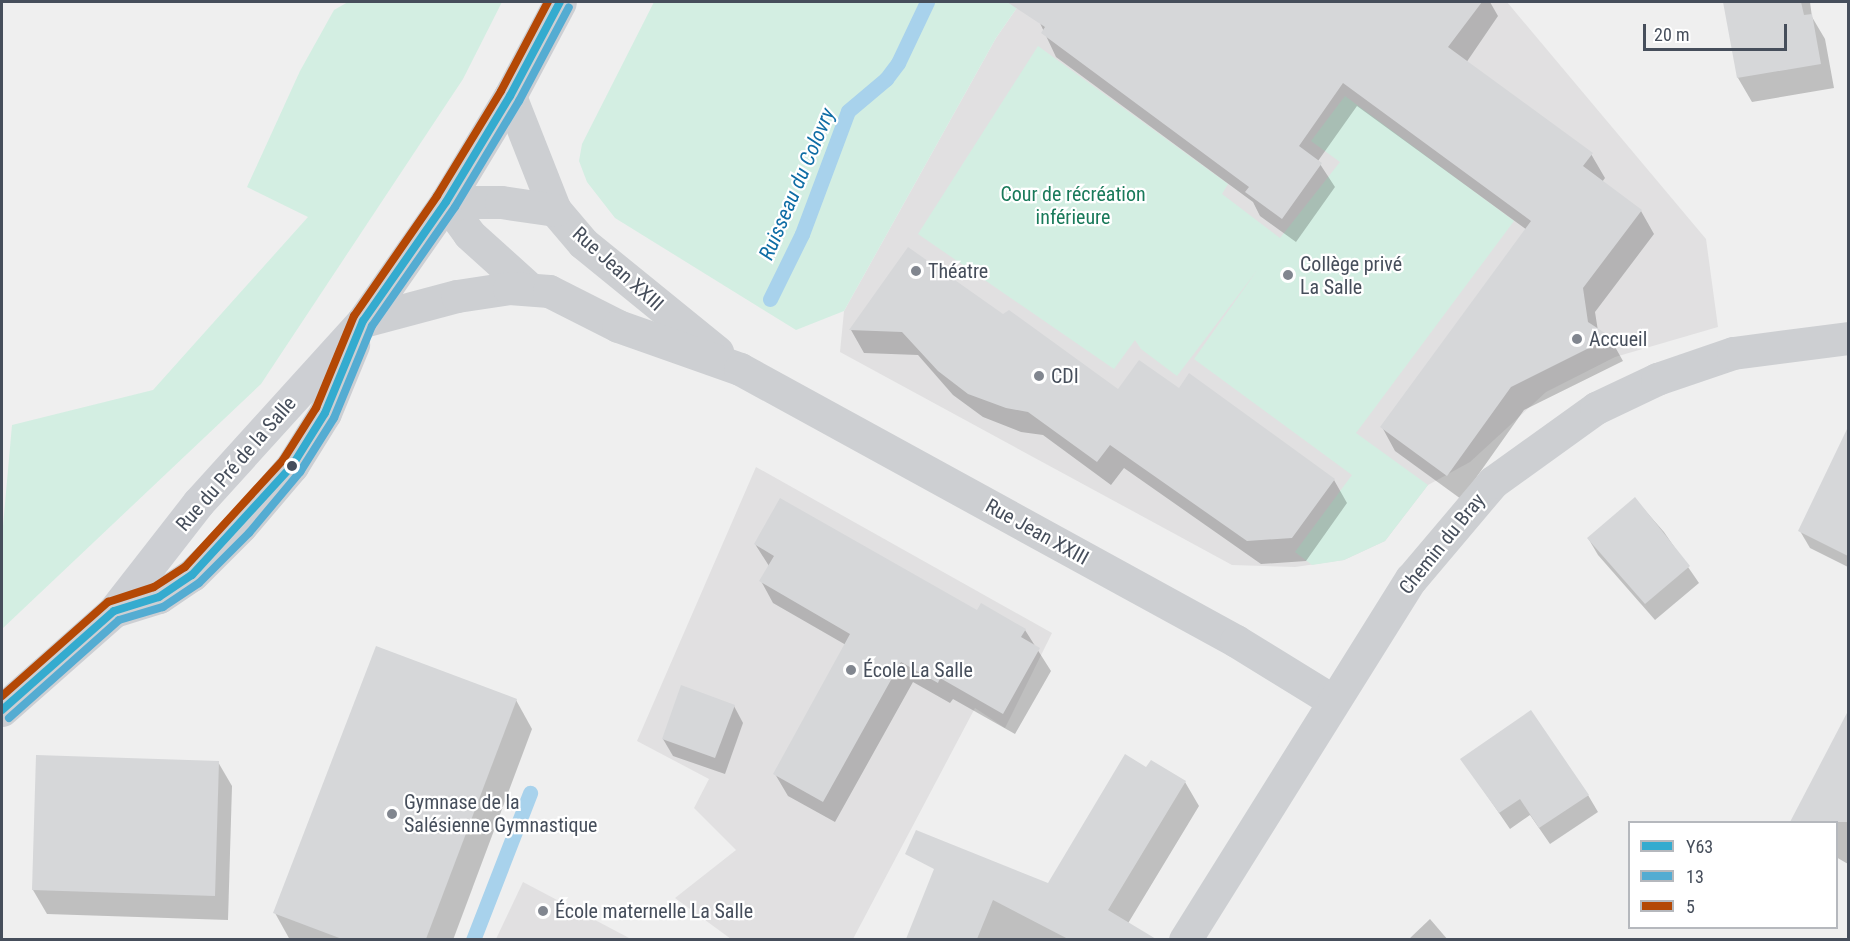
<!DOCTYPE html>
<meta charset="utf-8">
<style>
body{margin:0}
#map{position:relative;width:1850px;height:941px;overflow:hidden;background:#efefef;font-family:"Roboto Condensed",sans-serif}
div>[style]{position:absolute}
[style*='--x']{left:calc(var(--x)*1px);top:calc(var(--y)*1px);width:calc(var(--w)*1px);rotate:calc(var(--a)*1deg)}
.education>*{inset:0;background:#e1e0e1}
.green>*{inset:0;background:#d3eee2}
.shadow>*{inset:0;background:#0003}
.stream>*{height:15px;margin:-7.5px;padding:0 7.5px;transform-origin:7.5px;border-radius:7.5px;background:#a8d2ec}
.building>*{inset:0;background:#d6d7d9}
.minor>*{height:33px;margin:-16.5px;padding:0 16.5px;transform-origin:16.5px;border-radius:16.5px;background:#cdcfd2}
.secondary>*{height:33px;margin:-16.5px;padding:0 16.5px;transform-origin:16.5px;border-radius:16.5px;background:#cdcfd3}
.bus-1>*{height:8px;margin:-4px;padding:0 4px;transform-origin:4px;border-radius:4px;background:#34abcf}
.bus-2>*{height:8px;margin:-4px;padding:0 4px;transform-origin:4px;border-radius:4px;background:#54acd2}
.bus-3>*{height:8px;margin:-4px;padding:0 4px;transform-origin:4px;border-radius:4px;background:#b44805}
.dots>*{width:16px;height:16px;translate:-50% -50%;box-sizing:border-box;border:3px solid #fff;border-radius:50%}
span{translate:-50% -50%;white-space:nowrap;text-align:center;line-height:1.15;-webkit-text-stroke:4.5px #fff;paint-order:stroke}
.park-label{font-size:20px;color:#197a5a}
.poi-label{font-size:20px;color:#464e5b}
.left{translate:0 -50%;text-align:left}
.street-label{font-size:20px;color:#464e5b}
.water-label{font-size:21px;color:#0f6da5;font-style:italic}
.frame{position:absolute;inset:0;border:3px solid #464e5b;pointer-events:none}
.legend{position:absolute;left:1628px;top:821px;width:210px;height:108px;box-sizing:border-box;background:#fff;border:2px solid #b5b8bd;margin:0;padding:8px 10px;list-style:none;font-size:18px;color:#464e5b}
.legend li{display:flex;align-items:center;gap:12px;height:30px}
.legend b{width:30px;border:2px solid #b5b8bd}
.scale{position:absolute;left:1643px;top:24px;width:144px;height:27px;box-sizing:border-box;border:3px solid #464e5b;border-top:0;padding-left:8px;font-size:18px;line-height:21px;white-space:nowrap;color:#464e5b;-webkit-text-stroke:4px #fff;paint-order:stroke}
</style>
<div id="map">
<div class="education">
<i style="clip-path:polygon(1021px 2px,1507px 2px,1706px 239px,1718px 327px,1615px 357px,1546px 392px,1470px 462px,1428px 485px,1385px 541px,1344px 560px,1295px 567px,1232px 565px,840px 352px,844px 311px,996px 38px)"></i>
<i style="clip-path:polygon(756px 467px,1052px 633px,1005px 728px,975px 708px,853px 939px,731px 939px,675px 898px,736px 850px,694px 808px,709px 779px,637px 741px)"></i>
<i style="clip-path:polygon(523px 882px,631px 939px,496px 939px)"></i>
</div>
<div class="green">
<i style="clip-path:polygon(348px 2px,502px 2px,463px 79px,261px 384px,2px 629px,2px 537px,12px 425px,153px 390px,308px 217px,247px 187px,300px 71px,334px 10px)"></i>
<i style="clip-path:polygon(654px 2px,1021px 2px,996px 38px,844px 311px,796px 330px,615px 218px,587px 182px,579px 161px,582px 144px)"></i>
<i style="clip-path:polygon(1038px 46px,1228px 184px,1222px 194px,1280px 238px,1340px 162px,1311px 141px,1345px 96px,1514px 221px,1356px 433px,1428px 485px,1385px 541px,1344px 560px,1312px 565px,1295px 552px,1352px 475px,1194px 359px,1258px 269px,1177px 376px,1141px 349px,1135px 340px,1114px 369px,918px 234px)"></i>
</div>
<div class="shadow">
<i style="clip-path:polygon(1053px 2px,1490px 2px,1498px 16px,1466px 63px,1591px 154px,1605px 178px,1602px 182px,1641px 211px,1654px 234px,1595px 312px,1598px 331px,1610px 338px,1623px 361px,1524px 410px,1461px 499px,1395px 451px,1382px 427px,1527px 230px,1357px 106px,1318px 161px,1335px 187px,1296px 242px,1260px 216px,1253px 202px,1056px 57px,1039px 21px)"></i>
<i style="clip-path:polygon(1725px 2px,1810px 2px,1812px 17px,1825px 39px,1834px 88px,1752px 102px,1738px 78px)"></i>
<i style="clip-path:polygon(1003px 316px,1118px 391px,1179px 390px,1334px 480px,1347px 503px,1306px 561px,1261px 564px,1124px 468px,1111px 485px,1043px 435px,1021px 432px,983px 417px,953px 395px,918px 355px,864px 353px,851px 330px)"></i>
<i style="clip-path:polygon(1827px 474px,1848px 485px,1848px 567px,1810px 548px,1800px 531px)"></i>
<i style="clip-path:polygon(1635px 499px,1664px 532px,1699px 583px,1655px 620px,1598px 555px,1588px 538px)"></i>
<i style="clip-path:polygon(755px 544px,1025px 630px,1051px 671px,1015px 734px,953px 699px,950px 703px,913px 682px,835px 822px,788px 796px,775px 774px,846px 645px,773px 603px,761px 581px,769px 566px)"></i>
<i style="clip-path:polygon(516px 700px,532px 729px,453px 940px,290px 940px,275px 913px)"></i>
<i style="clip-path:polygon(734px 706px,743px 723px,725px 774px,673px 756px,663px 739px)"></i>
<i style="clip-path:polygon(37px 757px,218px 762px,232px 786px,228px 920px,47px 914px,33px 890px)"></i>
<i style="clip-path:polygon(1462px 759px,1588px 795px,1598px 812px,1550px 844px,1530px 815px,1510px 829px)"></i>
<i style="clip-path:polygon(1824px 761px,1848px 774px,1848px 864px,1836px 857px,1836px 822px,1792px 822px)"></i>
<i style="clip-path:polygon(1146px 770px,1185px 782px,1199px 806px,1127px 925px,1135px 940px,907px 940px,946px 843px,1049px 885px)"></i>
<i style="clip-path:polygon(1430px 919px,1448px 940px,1408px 940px)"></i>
</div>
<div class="stream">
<i style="--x:770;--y:299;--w:72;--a:-63.8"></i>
<i style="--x:802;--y:234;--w:131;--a:-69.5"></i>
<i style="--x:848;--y:111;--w:50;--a:-40.1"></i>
<i style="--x:886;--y:79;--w:20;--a:-53"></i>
<i style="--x:898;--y:63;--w:68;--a:-64.6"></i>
<i style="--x:473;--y:940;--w:158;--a:-68.8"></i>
</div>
<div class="building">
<i style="clip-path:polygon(1007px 2px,1482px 2px,1448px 47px,1593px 153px,1583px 166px,1642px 210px,1583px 288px,1588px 322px,1611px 337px,1511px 387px,1447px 476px,1380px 427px,1531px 221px,1343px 83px,1299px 146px,1322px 163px,1282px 219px,1245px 192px,1249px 187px,1041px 33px,1045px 27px)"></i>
<i style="clip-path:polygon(1723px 2px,1801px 2px,1804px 15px,1812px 14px,1821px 64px,1737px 78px)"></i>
<i style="clip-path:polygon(908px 247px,1003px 314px,1009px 310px,1118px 389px,1139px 360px,1179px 388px,1189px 373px,1335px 479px,1292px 538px,1247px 541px,1110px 445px,1097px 462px,1028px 412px,1006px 408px,968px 394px,938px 371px,902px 332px,849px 330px)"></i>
<i style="clip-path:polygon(1848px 427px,1848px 556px,1798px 531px)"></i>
<i style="clip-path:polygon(1635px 497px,1690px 566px,1645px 604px,1587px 538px)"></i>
<i style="clip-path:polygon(780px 498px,977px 610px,981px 603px,1026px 629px,1021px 637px,1040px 648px,1003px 714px,940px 678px,938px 683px,901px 662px,823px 802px,773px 774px,850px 634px,759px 581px,774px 556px,754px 544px)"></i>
<i style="clip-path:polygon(376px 646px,517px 699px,426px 939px,342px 939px,273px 913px)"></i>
<i style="clip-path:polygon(681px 685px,735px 705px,715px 758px,662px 739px)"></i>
<i style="clip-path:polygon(1531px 710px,1589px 795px,1539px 828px,1520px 799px,1499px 813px,1460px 759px)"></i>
<i style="clip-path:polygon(1848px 711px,1848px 822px,1790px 822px)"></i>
<i style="clip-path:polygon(1125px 754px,1146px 767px,1151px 760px,1186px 781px,1108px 910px,1156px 939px,1068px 939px,993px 900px,977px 939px,906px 939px,934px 869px,905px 854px,916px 830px,1048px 883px)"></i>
<i style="clip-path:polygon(36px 755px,219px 761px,215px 896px,32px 890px)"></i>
</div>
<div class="minor">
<i style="--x:510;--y:96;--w:123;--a:68.5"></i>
<i style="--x:555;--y:210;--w:43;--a:49.7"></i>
<i style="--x:583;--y:243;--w:173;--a:39.1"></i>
<i style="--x:446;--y:202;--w:39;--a:54"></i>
<i style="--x:469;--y:234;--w:81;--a:42"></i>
<i style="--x:446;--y:202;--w:55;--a:0"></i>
<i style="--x:501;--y:202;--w:55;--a:8.4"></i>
<i style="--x:363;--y:321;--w:97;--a:-14.9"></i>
<i style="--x:457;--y:296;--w:53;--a:-8.7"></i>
<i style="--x:509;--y:288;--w:40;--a:4.3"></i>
<i style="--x:549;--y:291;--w:77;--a:26.9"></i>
<i style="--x:618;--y:326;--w:129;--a:19.4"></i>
<i style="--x:740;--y:369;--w:566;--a:28.74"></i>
<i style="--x:1236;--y:641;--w:113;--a:31.6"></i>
<i style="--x:1185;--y:940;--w:426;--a:-58"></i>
<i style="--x:1411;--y:579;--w:127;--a:-49.8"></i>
<i style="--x:1493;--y:482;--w:127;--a:-35.7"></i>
<i style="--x:1596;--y:408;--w:68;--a:-25.4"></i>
<i style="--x:1657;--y:379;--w:80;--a:-18.9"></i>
<i style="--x:1733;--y:353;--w:116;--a:-7.4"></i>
</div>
<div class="secondary">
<i style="--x:114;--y:611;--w:47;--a:-17.3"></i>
<i style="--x:159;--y:597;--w:40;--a:-34"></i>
<i style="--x:192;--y:575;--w:69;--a:-45"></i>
<i style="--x:241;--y:526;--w:79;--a:-49.6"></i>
<i style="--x:292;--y:466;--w:62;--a:-58.1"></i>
<i style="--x:325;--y:413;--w:74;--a:-67.6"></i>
<i style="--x:2;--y:710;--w:149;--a:-41.5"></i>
<i style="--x:114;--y:611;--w:137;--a:-52.1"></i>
<i style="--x:198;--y:503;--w:246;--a:-47.8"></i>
<i style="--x:363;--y:321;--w:145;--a:-55.1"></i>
<i style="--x:446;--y:202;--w:124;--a:-58.9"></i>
<i style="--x:510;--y:96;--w:106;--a:-62"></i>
</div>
<div class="bus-1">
<i style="--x:2;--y:710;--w:149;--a:-41.5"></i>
<i style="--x:114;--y:611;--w:47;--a:-17.3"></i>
<i style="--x:159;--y:597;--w:40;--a:-34"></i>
<i style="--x:192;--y:575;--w:148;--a:-47.5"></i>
<i style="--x:292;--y:466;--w:62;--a:-58.1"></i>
<i style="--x:325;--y:413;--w:100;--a:-67.6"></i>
<i style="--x:363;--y:321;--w:145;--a:-55.1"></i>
<i style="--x:446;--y:202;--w:124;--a:-58.9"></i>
<i style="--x:510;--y:96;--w:106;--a:-62"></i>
</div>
<div class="bus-2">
<i style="--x:9;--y:718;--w:147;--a:-41.7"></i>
<i style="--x:119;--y:620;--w:46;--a:-16.5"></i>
<i style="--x:163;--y:607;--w:43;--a:-33.7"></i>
<i style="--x:199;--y:583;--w:71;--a:-45"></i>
<i style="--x:249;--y:533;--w:80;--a:-50.1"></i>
<i style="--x:300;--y:472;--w:64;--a:-57.8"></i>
<i style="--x:334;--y:418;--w:100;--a:-67.6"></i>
<i style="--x:372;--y:326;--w:145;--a:-55.1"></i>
<i style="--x:455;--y:207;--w:124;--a:-58.9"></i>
<i style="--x:519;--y:101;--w:106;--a:-62"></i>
</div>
<div class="bus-3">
<i style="--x:2;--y:696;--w:142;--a:-41.6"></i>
<i style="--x:108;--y:602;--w:48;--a:-18.1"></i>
<i style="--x:154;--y:587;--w:37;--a:-33"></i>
<i style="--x:185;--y:567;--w:145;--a:-47.5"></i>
<i style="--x:283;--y:460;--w:62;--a:-57.6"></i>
<i style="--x:316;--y:408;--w:100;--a:-67.6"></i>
<i style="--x:354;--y:316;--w:146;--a:-55.3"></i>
<i style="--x:437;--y:196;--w:123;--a:-58.6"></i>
<i style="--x:501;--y:91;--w:101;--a:-62.2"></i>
</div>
<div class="dots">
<i style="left:916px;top:271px;background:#81868f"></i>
<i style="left:1288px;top:275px;background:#81868f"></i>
<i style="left:1577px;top:339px;background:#81868f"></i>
<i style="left:1039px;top:376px;background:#81868f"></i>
<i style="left:292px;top:466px;background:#464e5b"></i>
<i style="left:851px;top:670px;background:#81868f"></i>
<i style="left:392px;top:814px;background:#81868f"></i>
<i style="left:543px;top:911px;background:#81868f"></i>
</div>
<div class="park-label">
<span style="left:1073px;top:206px">Cour de récréation<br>inférieure</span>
</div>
<div class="poi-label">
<span class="left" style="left:1300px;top:276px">Collège privé<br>La Salle</span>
<span class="left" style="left:928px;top:271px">Théatre</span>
<span class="left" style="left:1589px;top:339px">Accueil</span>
<span class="left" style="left:1051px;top:376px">CDI</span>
<span class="left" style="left:863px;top:670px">École La Salle</span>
<span class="left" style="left:404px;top:814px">Gymnase de la<br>Salésienne Gymnastique</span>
<span class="left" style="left:555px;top:911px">École maternelle La Salle</span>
</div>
<div class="street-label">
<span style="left:618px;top:269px;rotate:42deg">Rue Jean XXIII</span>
<span style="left:236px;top:464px;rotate:-49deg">Rue du Pré de la Salle</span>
<span style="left:1037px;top:532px;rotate:29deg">Rue Jean XXIII</span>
<span style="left:1442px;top:544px;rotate:-51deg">Chemin du Bray</span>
</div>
<div class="water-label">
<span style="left:797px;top:184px;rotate:-67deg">Ruisseau du Colovry</span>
</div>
<div class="frame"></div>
<ul class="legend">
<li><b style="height:8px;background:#34abcf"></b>Y63</li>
<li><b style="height:8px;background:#54acd2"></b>13</li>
<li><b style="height:8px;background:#b44805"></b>5</li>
</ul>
<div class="scale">20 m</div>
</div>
